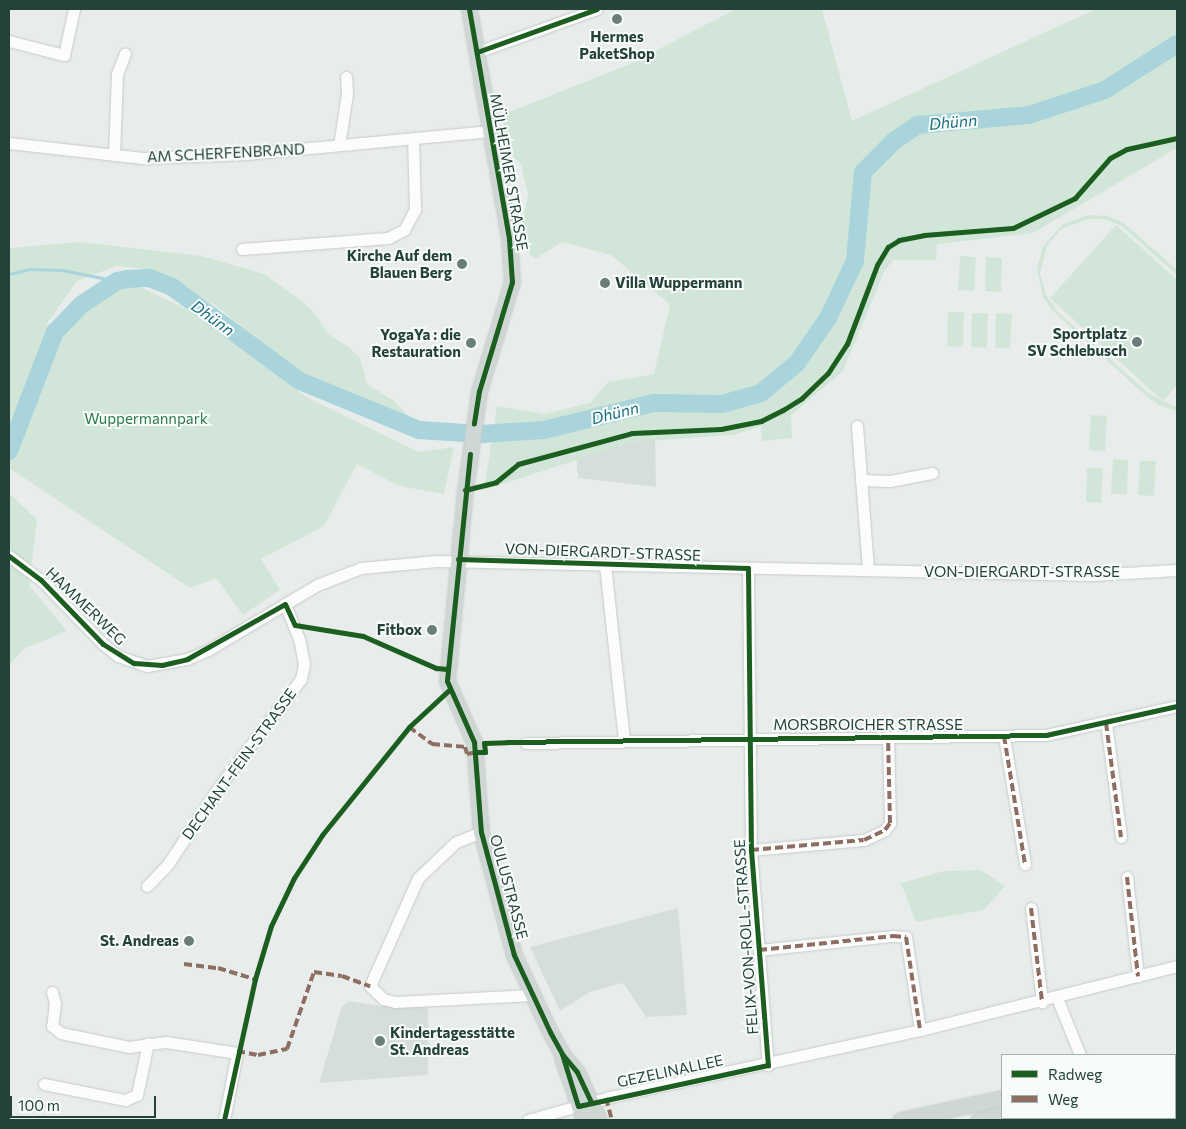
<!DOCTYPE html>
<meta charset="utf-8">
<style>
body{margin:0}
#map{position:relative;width:1186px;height:1129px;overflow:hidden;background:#e8edeb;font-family:Commissioner,sans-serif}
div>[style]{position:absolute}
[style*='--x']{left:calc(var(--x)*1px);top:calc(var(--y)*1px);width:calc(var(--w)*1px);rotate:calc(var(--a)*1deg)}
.built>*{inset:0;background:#d6dedb}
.green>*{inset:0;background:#d1e6d8}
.stream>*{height:3px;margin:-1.5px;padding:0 1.5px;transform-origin:1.5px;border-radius:1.5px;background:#a9d4db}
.river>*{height:18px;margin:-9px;padding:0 9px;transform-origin:9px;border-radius:9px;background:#a9d4db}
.roads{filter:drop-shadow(0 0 1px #c5cac8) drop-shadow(0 0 1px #c5cac8)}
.minor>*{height:11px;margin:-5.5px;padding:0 5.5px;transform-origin:5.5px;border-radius:5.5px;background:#fcfcfc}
.major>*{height:15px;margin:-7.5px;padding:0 7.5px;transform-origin:7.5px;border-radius:7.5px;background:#cfd7d5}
.quiet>*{height:4px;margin-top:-2px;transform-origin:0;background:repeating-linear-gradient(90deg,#8d6e63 0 8px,transparent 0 12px)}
.cycleway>*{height:5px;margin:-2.5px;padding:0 2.5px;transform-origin:2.5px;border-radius:2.5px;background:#1b5e20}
.dots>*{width:14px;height:14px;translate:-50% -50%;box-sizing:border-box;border:2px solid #f7fbf9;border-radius:50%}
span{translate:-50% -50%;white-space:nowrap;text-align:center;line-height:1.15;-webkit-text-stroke:4px #f7fbf9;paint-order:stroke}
.poi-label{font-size:15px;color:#24423a;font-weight:700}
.right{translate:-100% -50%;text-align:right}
.left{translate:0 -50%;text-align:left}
.street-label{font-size:15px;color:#24423a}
.park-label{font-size:15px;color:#2d7a4b}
.water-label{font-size:16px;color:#1c6f80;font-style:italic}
.frame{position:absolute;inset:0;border:10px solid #24423a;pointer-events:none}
.legend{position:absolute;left:1001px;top:1054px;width:175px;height:65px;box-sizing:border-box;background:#f7fbf9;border:1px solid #a3b1ad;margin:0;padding:6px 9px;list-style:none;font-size:15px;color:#24423a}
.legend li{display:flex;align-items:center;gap:10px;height:25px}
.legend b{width:25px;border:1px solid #a3b1ad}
.scale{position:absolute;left:10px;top:1096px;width:146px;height:22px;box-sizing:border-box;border:2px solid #24423a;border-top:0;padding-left:6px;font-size:15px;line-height:18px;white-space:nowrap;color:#24423a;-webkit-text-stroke:4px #f7fbf9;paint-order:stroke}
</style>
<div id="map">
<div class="built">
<i style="clip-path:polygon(655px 433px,656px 487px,578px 478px,576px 453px)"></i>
<i style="clip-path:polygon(678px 908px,687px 1015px,646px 1017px,623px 983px,590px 992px,560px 1011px,530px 947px)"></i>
<i style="clip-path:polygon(349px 1001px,380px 1006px,428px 1006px,428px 1075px,319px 1083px,342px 1006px)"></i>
</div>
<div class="green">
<i style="clip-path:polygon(736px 9px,822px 9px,852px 121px,1096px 9px,1177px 9px,1177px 148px,1033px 233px,937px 244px,936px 260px,893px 260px,884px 272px,843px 371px,791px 415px,792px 438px,762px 441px,761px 426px,733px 435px,632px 442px,484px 490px,497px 406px,544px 414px,590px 403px,608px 382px,654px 374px,670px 305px,611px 255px,562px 242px,535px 259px,529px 253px,521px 227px,528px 195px,521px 164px,508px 152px,502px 115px,632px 63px)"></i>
<i style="clip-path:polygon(1088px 215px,1108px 216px,1124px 223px,1177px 270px,1177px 275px,1122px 226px,1105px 219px,1088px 219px,1061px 229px,1047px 246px,1040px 273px,1046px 295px,1058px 312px,1149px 394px,1177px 407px,1177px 411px,1159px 405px,1145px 395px,1053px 311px,1043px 297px,1037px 269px,1043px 246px,1063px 224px)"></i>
<i style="clip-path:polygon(1116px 225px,1177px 280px,1177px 385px,1163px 401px,1050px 298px)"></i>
<i style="clip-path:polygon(80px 242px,202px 256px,264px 274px,299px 299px,313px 311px,328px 334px,350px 348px,360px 358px,367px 384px,394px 401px,414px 422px,410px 429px,319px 389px,215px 305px,148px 269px,116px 266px,77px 281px,46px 325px,53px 327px,9px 424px,9px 248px)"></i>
<i style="clip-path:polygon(960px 256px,976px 257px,974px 291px,958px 290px)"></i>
<i style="clip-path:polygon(986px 257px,1002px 258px,1001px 292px,985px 291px)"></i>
<i style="clip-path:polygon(132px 283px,207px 319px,306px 397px,419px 452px,454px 447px,444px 494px,399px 486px,357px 464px,324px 526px,261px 559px,280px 590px,243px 615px,216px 578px,190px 588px,9px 468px,9px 450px,44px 361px,74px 308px)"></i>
<i style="clip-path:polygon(948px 312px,964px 312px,963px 347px,947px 346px)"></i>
<i style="clip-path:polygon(972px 313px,988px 313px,987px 348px,971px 347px)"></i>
<i style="clip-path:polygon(996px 313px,1012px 314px,1010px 348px,995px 348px)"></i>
<i style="clip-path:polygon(1091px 415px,1107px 416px,1105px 451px,1089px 450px)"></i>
<i style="clip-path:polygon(1113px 459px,1128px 460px,1127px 494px,1111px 494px)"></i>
<i style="clip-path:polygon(1140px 461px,1156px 461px,1154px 496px,1138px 495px)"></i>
<i style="clip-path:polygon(1087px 468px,1103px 468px,1101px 503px,1086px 502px)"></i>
<i style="clip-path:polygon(9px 493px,37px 520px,29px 585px,67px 631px,25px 648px,9px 665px)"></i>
<i style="clip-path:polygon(981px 870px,1005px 886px,984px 910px,916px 922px,901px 883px,944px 871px)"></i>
</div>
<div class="stream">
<i style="--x:9;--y:274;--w:23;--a:-13"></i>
<i style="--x:31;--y:269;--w:31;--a:2"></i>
<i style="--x:62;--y:270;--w:56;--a:11.3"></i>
</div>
<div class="river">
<i style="--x:9;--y:451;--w:128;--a:-68.9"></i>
<i style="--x:55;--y:332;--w:37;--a:-46"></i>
<i style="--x:81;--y:305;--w:43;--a:-33.7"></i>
<i style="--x:117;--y:281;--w:10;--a:-11"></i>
<i style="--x:127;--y:279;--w:22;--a:-3"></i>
<i style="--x:149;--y:278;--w:25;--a:21"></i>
<i style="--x:172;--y:287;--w:159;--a:36.3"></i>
<i style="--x:300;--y:381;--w:129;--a:22.4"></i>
<i style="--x:419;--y:430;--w:61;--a:3.8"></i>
<i style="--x:480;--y:434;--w:64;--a:-3.6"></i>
<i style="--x:544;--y:430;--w:113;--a:-13.8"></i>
<i style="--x:654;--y:403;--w:68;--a:0.8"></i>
<i style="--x:722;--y:404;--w:41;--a:-15.8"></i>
<i style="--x:761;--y:393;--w:47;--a:-39.8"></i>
<i style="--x:797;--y:363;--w:55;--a:-55.4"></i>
<i style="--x:828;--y:318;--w:63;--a:-64.7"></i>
<i style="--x:855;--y:261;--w:89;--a:-84.9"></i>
<i style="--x:863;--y:172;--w:44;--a:-45"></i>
<i style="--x:894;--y:141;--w:29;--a:-34"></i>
<i style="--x:918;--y:125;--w:111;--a:-5.1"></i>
<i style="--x:1029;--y:115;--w:80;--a:-18.2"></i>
<i style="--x:1105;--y:90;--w:85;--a:-32.6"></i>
</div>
<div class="roads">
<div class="minor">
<i style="--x:9;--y:41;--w:57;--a:14.3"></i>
<i style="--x:64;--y:55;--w:47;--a:-77.7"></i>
<i style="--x:477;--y:52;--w:127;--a:-19.7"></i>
<i style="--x:9;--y:143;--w:134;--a:6.4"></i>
<i style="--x:142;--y:158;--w:104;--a:-2.2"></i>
<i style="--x:246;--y:154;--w:245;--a:-5.4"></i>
<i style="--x:339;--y:145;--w:52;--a:-81.1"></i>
<i style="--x:347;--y:94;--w:17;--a:-93"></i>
<i style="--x:114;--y:155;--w:81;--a:-87.9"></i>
<i style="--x:117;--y:74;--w:22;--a:-69"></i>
<i style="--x:242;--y:249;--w:146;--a:-4.3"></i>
<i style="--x:388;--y:238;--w:18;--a:-27"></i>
<i style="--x:404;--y:230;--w:24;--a:-62"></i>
<i style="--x:415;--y:209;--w:70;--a:-91.6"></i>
<i style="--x:857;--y:426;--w:144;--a:85.6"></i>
<i style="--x:861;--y:480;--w:29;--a:2"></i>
<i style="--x:890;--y:481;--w:43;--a:-10.8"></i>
<i style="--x:9;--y:556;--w:40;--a:37"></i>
<i style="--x:41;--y:580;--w:89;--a:45.9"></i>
<i style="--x:103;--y:644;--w:19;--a:39"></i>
<i style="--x:118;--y:656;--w:31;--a:19"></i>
<i style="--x:147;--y:666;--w:41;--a:-9.9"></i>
<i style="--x:187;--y:659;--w:23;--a:-23"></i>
<i style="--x:208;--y:650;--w:127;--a:-30.8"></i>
<i style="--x:317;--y:585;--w:47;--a:-21.1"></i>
<i style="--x:361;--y:568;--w:76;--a:-5.3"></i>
<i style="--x:437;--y:561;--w:654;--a:1.23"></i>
<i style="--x:1091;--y:575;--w:86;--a:-3.3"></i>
<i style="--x:605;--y:565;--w:177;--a:83.8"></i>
<i style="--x:748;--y:568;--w:282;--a:89.4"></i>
<i style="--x:751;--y:850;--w:216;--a:85.5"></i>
<i style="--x:1106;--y:723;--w:115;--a:82.5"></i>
<i style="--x:1004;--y:736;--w:130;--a:80.7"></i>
<i style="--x:526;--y:743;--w:520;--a:-0.88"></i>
<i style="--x:1046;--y:735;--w:134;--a:-12.5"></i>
<i style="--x:481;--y:832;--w:27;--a:158"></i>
<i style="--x:456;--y:842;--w:52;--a:136.5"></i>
<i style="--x:418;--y:878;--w:118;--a:114"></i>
<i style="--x:370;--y:986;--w:18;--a:45"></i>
<i style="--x:383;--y:999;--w:12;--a:14"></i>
<i style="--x:395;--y:1002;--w:137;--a:-2.9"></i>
<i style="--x:751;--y:850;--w:113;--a:-5.1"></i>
<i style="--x:864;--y:840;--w:23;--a:-25"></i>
<i style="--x:885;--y:830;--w:9;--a:-54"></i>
<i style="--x:890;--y:823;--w:86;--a:-91.3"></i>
<i style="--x:1127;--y:877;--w:100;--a:83.7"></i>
<i style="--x:147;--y:886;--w:30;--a:-46"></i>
<i style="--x:168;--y:864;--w:91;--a:-56.7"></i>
<i style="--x:218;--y:788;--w:137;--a:-52.7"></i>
<i style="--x:301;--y:679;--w:15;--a:-79"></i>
<i style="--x:304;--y:664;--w:25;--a:-101"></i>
<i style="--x:299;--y:639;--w:38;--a:-112"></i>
<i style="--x:1031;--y:908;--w:95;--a:83.3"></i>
<i style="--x:759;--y:950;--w:135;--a:-6"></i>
<i style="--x:893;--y:936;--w:13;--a:4"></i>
<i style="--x:906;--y:937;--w:94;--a:81.4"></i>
<i style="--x:52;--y:992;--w:11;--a:75"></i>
<i style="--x:55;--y:1003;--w:23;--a:97"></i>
<i style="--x:52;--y:1026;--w:11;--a:38"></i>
<i style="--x:61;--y:1033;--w:69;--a:11.6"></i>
<i style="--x:129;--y:1047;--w:37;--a:-8"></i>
<i style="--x:166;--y:1042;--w:72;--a:8.8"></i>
<i style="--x:237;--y:1053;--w:68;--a:101"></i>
<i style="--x:1057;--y:998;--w:61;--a:68"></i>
<i style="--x:44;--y:1084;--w:83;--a:11.2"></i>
<i style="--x:125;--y:1100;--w:13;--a:-23"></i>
<i style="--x:137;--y:1095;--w:53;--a:-78.1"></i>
<i style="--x:528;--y:1120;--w:85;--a:-15.7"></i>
<i style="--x:610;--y:1097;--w:317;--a:-12.2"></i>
<i style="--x:920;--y:1030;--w:265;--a:-14"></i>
</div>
<div class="major">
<i style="--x:469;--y:9;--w:233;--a:80.1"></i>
<i style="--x:509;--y:239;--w:43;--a:86"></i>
<i style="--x:512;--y:282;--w:114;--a:106.8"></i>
<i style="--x:479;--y:391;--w:100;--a:98"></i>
<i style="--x:465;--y:490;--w:192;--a:95.4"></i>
<i style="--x:447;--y:681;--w:67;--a:66.1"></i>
<i style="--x:474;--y:742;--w:90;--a:85.6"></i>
<i style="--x:481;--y:832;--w:127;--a:75"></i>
<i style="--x:514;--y:955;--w:85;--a:64.9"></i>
<i style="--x:550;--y:1032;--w:25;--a:61"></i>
<i style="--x:562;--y:1054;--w:23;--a:50"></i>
<i style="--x:577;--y:1072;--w:53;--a:65.4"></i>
<i style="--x:562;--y:1058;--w:66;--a:70.5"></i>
<i style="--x:1175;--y:1075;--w:2;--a:-27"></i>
<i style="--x:1175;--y:1092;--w:2;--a:-27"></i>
<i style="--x:900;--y:1120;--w:104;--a:-12.2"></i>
<i style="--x:978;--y:1120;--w:25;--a:-12"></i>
</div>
</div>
<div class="quiet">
<i style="--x:1106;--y:723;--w:115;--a:82.5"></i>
<i style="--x:409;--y:727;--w:29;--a:36"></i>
<i style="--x:432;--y:744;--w:33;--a:5"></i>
<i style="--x:465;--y:747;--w:7;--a:74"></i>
<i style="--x:467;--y:754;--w:10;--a:-11"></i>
<i style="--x:1004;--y:736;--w:130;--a:80.7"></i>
<i style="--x:751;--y:850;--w:113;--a:-5.1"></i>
<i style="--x:864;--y:840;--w:23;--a:-25"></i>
<i style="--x:885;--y:830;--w:9;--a:-54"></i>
<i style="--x:890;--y:823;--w:86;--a:-91.3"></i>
<i style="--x:1127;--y:877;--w:100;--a:83.7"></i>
<i style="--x:1031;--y:908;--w:95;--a:83.3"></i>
<i style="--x:759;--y:950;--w:135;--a:-6"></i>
<i style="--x:893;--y:936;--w:13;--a:4"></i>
<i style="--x:906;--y:937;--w:94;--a:81.4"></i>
<i style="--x:184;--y:964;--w:34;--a:7"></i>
<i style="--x:218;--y:968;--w:39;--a:17"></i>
<i style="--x:237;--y:1051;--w:21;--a:11"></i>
<i style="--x:258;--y:1055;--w:30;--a:-12"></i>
<i style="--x:287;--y:1049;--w:82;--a:-70.7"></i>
<i style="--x:314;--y:972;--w:28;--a:8"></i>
<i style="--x:342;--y:976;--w:30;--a:20"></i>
<i style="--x:606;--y:1098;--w:23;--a:75"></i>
</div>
<div class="cycleway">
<i style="--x:469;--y:9;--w:233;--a:80.1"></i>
<i style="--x:509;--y:239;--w:43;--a:86"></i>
<i style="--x:512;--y:282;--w:114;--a:106.8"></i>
<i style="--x:479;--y:391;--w:33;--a:99"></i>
<i style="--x:477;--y:52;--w:127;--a:-19.7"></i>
<i style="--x:470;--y:454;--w:228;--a:95.8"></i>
<i style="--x:447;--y:681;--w:67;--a:66.1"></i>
<i style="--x:474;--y:742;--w:90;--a:85.6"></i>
<i style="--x:481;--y:832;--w:127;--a:75"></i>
<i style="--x:514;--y:955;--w:85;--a:64.9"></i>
<i style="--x:550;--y:1032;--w:25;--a:61"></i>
<i style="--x:562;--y:1054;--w:23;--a:50"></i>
<i style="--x:577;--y:1072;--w:33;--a:65"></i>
<i style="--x:465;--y:490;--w:32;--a:-14"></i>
<i style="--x:496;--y:482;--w:28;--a:-39"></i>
<i style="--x:518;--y:464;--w:118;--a:-15.2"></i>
<i style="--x:632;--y:433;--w:89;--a:-2.6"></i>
<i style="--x:721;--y:429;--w:41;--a:-11.3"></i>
<i style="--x:761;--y:421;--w:25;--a:-27"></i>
<i style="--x:783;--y:410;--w:22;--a:-32"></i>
<i style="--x:802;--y:398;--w:36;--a:-44"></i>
<i style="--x:828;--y:373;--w:35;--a:-57"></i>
<i style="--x:847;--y:344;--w:85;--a:-69.2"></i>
<i style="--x:877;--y:265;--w:21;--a:-59"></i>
<i style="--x:888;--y:247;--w:13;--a:-32"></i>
<i style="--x:899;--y:240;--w:25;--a:-11"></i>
<i style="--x:924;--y:235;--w:89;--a:-4.5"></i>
<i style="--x:1013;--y:228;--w:69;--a:-25.8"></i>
<i style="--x:1075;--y:198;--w:53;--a:-48.8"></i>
<i style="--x:1110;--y:158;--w:19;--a:-28"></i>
<i style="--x:1127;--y:149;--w:51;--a:-12.4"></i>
<i style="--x:9;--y:556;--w:40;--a:37"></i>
<i style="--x:41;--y:580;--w:89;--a:45.9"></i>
<i style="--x:103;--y:644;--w:36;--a:32"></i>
<i style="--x:134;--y:663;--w:28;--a:4"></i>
<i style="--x:162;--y:665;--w:26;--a:-13"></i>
<i style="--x:187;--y:659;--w:112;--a:-29.3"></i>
<i style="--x:285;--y:604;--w:23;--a:65"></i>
<i style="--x:295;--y:625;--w:69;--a:9.2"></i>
<i style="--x:363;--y:636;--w:80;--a:23.7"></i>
<i style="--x:436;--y:668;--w:11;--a:5"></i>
<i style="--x:458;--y:559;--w:290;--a:1.8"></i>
<i style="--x:748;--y:568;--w:282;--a:89.4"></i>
<i style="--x:751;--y:850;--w:216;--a:85.5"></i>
<i style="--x:768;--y:1065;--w:194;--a:167.8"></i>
<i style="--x:578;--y:1106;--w:54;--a:-107.1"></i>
<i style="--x:476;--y:752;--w:9;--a:0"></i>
<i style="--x:485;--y:752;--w:9;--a:-96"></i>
<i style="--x:484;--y:743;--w:23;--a:-2"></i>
<i style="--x:507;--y:742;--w:539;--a:-0.74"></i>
<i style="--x:1046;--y:735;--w:134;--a:-12.5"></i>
<i style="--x:224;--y:1120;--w:144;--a:-77.6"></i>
<i style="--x:255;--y:979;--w:55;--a:-73.2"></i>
<i style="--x:271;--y:926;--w:53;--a:-64.4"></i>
<i style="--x:294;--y:878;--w:51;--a:-56.9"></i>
<i style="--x:322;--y:835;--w:139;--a:-51.1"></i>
<i style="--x:409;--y:727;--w:54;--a:-42.8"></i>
</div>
<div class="dots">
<i style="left:617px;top:19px;background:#697e78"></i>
<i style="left:462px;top:264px;background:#697e78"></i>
<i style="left:605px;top:283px;background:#697e78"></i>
<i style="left:1137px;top:342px;background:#697e78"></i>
<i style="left:471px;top:343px;background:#697e78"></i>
<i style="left:432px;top:630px;background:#697e78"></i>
<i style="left:189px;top:941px;background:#697e78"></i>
<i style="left:380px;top:1041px;background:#697e78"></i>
</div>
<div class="poi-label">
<span style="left:617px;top:45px">Hermes<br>PaketShop</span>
<span class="right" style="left:452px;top:264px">Kirche Auf dem<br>Blauen Berg</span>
<span class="left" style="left:615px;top:283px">Villa Wuppermann</span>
<span class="right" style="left:1127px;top:342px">Sportplatz<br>SV Schlebusch</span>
<span class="right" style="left:461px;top:343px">YogaYa : die<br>Restauration</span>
<span class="right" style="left:422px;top:630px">Fitbox</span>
<span class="right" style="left:179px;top:941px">St. Andreas</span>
<span class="left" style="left:390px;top:1041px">Kindertagesstätte<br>St. Andreas</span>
</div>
<div class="street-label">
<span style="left:226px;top:153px;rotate:-3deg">AM SCHERFENBRAND</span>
<span style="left:509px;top:172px;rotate:80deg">MÜLHEIMER STRASSE</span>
<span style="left:603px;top:552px;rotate:2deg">VON-DIERGARDT-STRASSE</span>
<span style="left:1022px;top:572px">VON-DIERGARDT-STRASSE</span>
<span style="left:86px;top:606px;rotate:44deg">HAMMERWEG</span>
<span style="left:868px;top:725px">MORSBROICHER STRASSE</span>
<span style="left:239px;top:764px;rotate:-54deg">DECHANT-FEIN-STRASSE</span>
<span style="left:509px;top:887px;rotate:75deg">OULUSTRASSE</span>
<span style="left:746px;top:937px;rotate:-94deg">FELIX-VON-ROLL-STRASSE</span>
<span style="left:670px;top:1071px;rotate:-12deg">GEZELINALLEE</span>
</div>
<div class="park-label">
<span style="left:146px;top:419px">Wuppermannpark</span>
</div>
<div class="water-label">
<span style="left:953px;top:122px;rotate:-5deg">Dhünn</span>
<span style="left:213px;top:318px;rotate:36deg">Dhünn</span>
<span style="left:615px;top:413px;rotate:-14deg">Dhünn</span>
</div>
<div class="frame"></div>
<ul class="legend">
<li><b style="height:6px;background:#1b5e20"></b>Radweg</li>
<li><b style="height:6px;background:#8d6e63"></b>Weg</li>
</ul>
<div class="scale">100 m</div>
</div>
